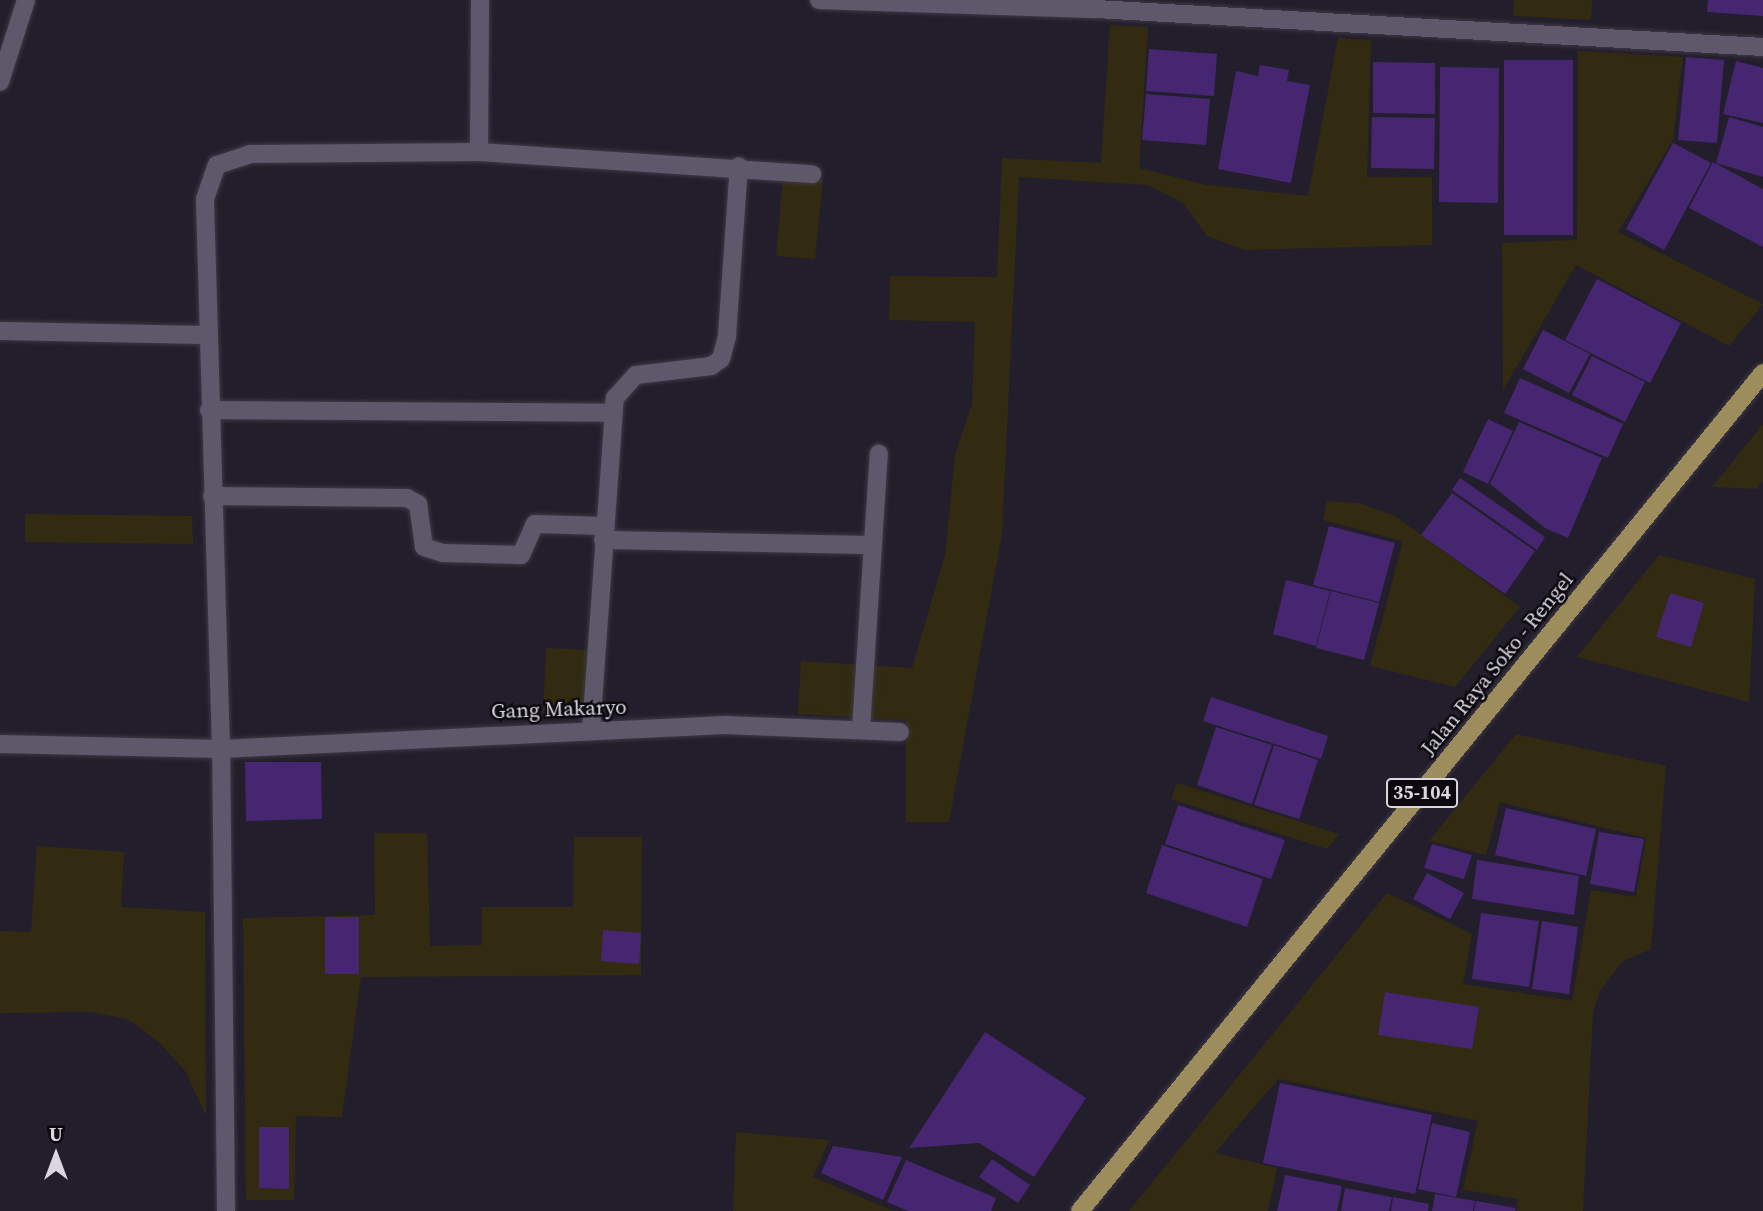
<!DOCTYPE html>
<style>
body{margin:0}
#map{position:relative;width:1763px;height:1211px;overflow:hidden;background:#231e2c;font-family:"Source Serif 4",serif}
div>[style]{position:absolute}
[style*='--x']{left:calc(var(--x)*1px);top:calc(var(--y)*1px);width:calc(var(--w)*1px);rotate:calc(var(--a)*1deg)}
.green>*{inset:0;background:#332b11}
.building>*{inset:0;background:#462671}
.roads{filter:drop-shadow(0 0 2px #3d3945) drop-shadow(0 0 2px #3d3945)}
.minor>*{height:18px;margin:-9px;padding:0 9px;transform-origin:9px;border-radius:9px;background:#5e596a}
.major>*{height:18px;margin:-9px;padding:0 9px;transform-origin:9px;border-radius:9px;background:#9e8d5c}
span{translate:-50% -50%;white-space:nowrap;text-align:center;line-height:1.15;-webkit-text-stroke:5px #0b090f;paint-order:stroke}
.shield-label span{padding:2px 5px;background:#0b090f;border:2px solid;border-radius:5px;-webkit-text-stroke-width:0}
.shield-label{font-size:19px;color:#d9d6e0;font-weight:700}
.street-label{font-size:21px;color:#d9d6e0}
.north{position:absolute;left:21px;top:1120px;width:70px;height:70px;-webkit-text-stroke:5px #0b090f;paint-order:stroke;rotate:0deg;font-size:19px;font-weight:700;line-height:28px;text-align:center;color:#d9d6e0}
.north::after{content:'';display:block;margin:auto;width:24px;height:32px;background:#d9d6e0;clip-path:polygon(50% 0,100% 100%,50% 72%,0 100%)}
</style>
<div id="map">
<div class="green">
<i style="clip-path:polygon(1514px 0,1592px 0,1591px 20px,1513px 16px)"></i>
<i style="clip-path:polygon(1110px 25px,1148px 27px,1139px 168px,1206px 185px,1308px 196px,1338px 38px,1371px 40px,1367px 177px,1432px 177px,1432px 245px,1245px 250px,1207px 236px,1183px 203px,1147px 185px,1019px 177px,1002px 534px,949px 822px,906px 822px,906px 720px,798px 714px,801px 661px,912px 668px,945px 555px,955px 455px,972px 404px,975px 322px,889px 320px,890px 276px,997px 277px,1002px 158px,1101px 163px)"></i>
<i style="clip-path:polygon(1578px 51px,1683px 57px,1673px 140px,1618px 232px,1763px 304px,1729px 346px,1576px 265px,1503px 390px,1502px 243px,1577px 240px)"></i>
<i style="clip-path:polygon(783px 179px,823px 180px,815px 259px,776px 256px)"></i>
<i style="clip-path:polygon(1763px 424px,1763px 480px,1757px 489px,1712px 487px)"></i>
<i style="clip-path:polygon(1327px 501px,1359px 503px,1395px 516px,1520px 607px,1455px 687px,1370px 666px,1403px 541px,1323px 520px)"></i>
<i style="clip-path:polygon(25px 514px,192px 516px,193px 544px,25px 542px)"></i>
<i style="clip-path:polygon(1659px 555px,1755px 579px,1749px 702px,1577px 657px)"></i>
<i style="clip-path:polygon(546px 648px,589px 650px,585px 714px,543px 717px)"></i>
<i style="clip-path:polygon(1516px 734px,1666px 766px,1651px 949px,1623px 961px,1600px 991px,1593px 1012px,1583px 1211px,1517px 1211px,1518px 1199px,1463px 1190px,1478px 1121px,1278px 1079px,1215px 1153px,1277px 1168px,1268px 1211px,1129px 1211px,1387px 893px,1472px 934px,1463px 984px,1572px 1001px,1591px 890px,1636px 897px,1646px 838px,1500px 802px,1486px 855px,1429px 841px)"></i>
<i style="clip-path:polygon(1177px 783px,1339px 834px,1327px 849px,1171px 799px)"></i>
<i style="clip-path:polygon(374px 833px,427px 833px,430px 946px,482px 945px,482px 907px,573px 907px,574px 837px,642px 837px,641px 975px,361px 977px,342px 1117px,296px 1116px,294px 1200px,246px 1200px,243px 918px,375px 915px)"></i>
<i style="clip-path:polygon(37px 846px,124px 852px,121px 907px,205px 912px,206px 1116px,186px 1072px,159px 1042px,128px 1019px,90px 1012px,0 1013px,0 931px,31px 932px)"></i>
<i style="clip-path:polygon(736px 1132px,829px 1140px,813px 1177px,894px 1211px,733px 1211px)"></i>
</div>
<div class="building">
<i style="clip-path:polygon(1708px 0,1763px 0,1763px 16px,1707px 12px)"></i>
<i style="clip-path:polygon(1149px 49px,1217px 54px,1214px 96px,1146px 91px)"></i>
<i style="clip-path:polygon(1686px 57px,1724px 60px,1717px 143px,1678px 140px)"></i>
<i style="clip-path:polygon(1504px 60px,1573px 60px,1573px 235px,1504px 235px)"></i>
<i style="clip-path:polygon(1736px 61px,1763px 68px,1763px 123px,1723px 114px)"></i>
<i style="clip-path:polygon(1373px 62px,1435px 63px,1435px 114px,1373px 113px)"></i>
<i style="clip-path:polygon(1260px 65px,1289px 70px,1287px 81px,1310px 85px,1291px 183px,1218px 169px,1236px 71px,1258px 76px)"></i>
<i style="clip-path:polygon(1440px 67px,1499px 68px,1498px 203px,1439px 202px)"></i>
<i style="clip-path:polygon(1146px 94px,1210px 99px,1206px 145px,1142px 140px)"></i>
<i style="clip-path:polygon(1372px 117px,1435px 118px,1434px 169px,1371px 168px)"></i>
<i style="clip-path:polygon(1729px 117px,1763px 127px,1763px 177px,1716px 163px)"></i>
<i style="clip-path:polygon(1673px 143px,1711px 163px,1664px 250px,1626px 229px)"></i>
<i style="clip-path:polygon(1713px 162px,1763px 189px,1763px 247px,1689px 208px)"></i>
<i style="clip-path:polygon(1597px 279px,1681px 323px,1650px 383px,1565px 340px)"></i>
<i style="clip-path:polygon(1543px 330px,1590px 354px,1569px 393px,1523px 369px)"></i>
<i style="clip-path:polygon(1592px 356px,1645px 382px,1625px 422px,1572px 395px)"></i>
<i style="clip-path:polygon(1520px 378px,1623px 424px,1608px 458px,1504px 413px)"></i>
<i style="clip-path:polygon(1488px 419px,1513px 431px,1488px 484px,1463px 472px)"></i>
<i style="clip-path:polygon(1519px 422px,1602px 458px,1568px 538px,1545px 528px,1490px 484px)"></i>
<i style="clip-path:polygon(1460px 478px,1545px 537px,1537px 550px,1452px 490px)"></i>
<i style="clip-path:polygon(1452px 493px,1535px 551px,1505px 594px,1421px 535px)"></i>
<i style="clip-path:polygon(1329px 526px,1395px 543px,1379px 602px,1313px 585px)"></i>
<i style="clip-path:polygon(1286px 580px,1330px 591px,1316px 646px,1273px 634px)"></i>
<i style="clip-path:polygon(1331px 591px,1379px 603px,1364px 660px,1316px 648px)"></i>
<i style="clip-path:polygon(1670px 593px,1704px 603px,1691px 647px,1656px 637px)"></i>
<i style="clip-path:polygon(1211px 697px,1328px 736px,1321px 759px,1203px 721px)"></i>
<i style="clip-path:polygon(1216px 727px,1272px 745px,1252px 804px,1197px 785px)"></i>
<i style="clip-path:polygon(1274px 745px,1318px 760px,1299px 819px,1254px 805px)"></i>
<i style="clip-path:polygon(245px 762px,321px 762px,322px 819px,246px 821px)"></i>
<i style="clip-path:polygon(1178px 805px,1285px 840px,1271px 879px,1165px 844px)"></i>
<i style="clip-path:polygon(1506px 808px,1596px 829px,1586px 876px,1495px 855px)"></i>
<i style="clip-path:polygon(1599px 832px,1644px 839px,1634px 892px,1590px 884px)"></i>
<i style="clip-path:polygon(1432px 844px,1472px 855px,1464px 879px,1424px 868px)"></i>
<i style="clip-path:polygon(1162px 845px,1263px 879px,1247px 927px,1146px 893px)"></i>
<i style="clip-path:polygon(1477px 860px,1579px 876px,1574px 915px,1472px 899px)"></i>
<i style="clip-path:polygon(1427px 873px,1464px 893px,1450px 919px,1413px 899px)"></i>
<i style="clip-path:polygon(1481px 913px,1539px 921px,1529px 987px,1472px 979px)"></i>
<i style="clip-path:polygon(325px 917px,359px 917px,359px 974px,325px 974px)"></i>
<i style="clip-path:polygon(1542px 921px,1578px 927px,1569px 994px,1532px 989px)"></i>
<i style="clip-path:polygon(603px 930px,641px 933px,639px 964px,601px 961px)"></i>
<i style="clip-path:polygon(1385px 992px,1479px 1007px,1472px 1049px,1378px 1035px)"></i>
<i style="clip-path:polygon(985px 1032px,1086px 1098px,1034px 1177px,979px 1143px,909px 1148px)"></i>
<i style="clip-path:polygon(1280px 1083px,1432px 1115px,1415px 1194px,1263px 1163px)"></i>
<i style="clip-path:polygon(1432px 1123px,1470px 1132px,1456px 1197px,1418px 1189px)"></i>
<i style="clip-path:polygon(259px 1127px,289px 1127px,289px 1189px,259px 1188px)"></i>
<i style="clip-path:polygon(833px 1146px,902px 1157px,883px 1200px,821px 1173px)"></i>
<i style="clip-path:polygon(992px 1159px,1030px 1185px,1018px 1203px,979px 1177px)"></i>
<i style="clip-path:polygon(906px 1160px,996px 1198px,991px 1211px,908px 1211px,887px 1202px)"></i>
<i style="clip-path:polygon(1285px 1175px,1342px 1186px,1337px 1211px,1277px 1211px)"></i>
<i style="clip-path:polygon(1345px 1188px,1392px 1197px,1389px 1211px,1341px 1211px)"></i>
<i style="clip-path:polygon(1435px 1194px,1475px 1201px,1473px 1211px,1432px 1211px)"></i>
<i style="clip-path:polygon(1393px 1197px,1429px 1204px,1428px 1211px,1391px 1211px)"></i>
<i style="clip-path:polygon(1476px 1201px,1516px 1208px,1515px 1211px,1474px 1211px)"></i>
</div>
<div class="roads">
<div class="minor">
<i style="--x:819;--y:0;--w:277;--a:1.9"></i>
<i style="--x:1096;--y:9;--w:668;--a:3.26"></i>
<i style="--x:0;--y:82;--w:86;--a:-72.4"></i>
<i style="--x:479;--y:152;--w:152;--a:-89.6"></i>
<i style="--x:0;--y:331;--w:207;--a:1.1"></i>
<i style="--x:209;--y:410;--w:402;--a:0.4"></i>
<i style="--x:212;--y:496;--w:195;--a:0.6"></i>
<i style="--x:407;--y:498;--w:13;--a:29"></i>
<i style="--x:418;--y:504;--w:43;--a:82.1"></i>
<i style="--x:424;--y:547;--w:20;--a:18"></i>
<i style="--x:443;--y:553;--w:78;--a:1.5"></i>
<i style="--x:521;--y:555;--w:34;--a:-66"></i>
<i style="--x:535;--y:524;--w:69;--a:1.7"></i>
<i style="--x:603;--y:540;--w:270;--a:1.1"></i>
<i style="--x:861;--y:729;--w:276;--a:-86.3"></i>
<i style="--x:591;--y:730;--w:333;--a:-85.9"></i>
<i style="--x:615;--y:398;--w:31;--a:-48"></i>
<i style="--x:636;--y:375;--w:76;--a:-6.8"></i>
<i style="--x:711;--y:366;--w:12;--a:-35"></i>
<i style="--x:721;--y:359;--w:24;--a:-75"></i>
<i style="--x:727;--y:336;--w:170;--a:-86"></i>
<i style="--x:0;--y:744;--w:221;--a:1.3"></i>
<i style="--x:221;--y:749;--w:505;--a:-2.73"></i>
<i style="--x:725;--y:725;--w:175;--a:2.3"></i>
<i style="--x:226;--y:1211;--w:462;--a:-90.6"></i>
<i style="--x:221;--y:749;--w:550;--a:-91.67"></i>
<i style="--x:205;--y:199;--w:36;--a:-71"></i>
<i style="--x:217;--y:165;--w:35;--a:-18"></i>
<i style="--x:250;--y:154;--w:229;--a:-0.5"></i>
<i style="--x:479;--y:152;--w:334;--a:3.8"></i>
</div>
<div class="major">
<i style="--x:1080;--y:1211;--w:1081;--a:-50.82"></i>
</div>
</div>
<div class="shield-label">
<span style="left:1422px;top:793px">35-104</span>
</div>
<div class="street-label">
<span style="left:1497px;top:664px;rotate:-51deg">Jalan Raya Soko - Rengel</span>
<span style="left:559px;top:709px;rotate:-2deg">Gang Makaryo</span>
</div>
<div class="north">U</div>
</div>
